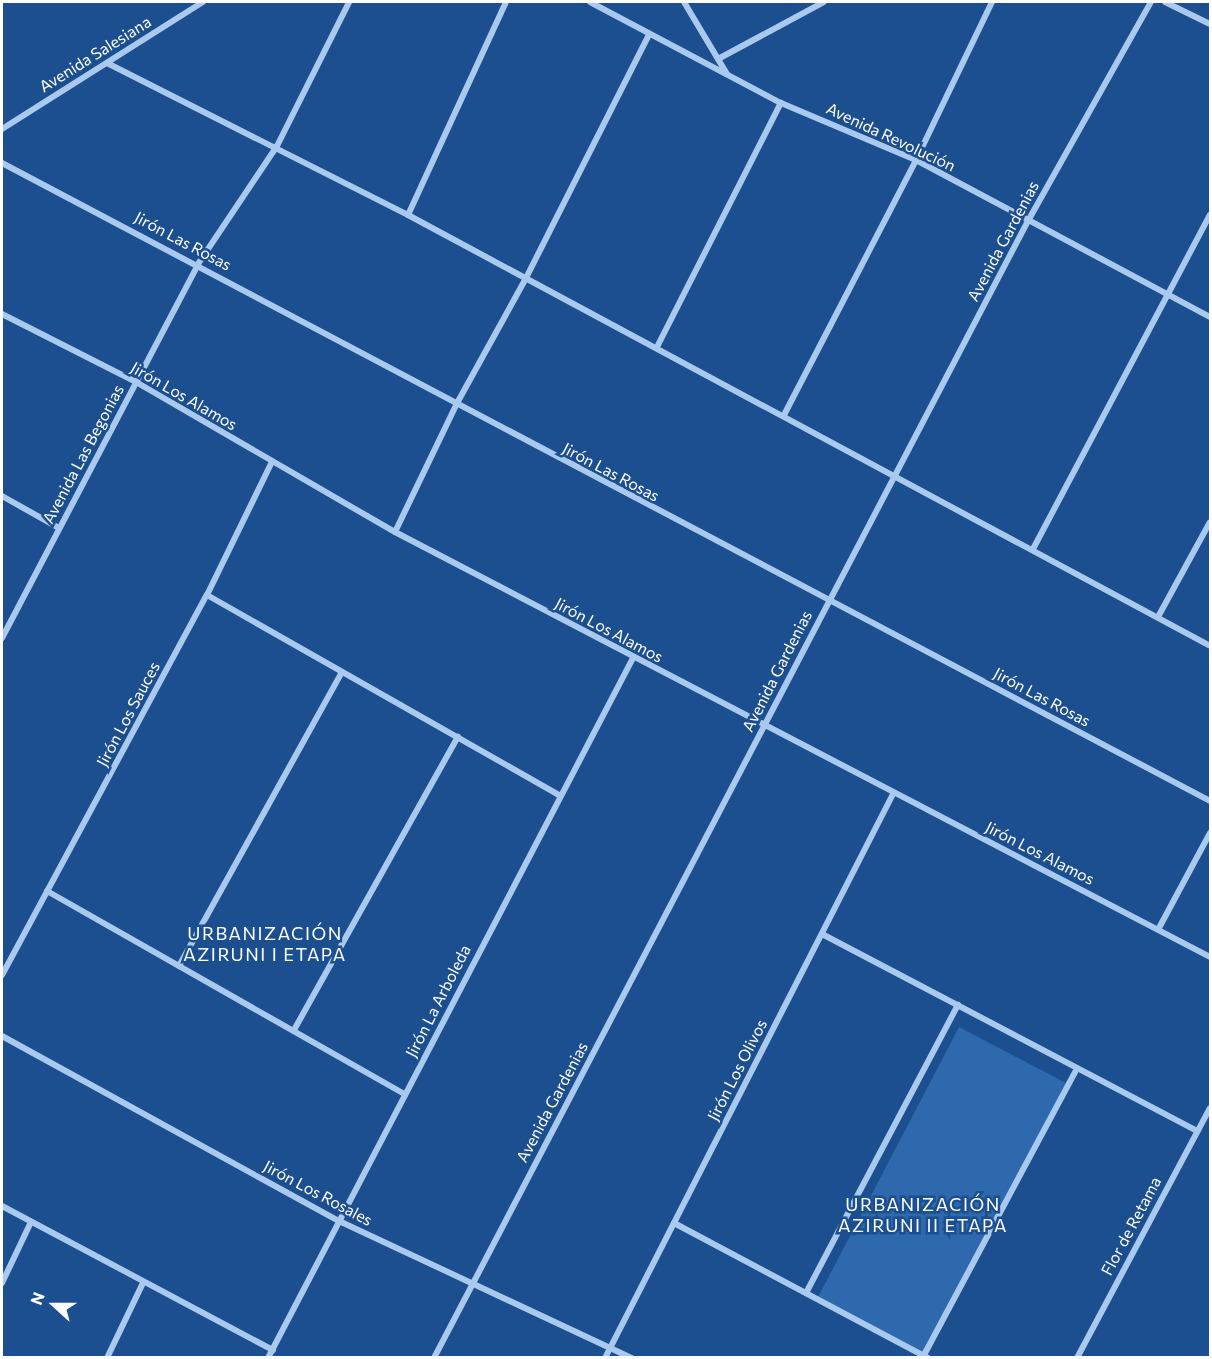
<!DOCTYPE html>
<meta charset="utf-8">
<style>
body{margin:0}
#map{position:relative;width:1212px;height:1359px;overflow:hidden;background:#1b4f8f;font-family:Commissioner,sans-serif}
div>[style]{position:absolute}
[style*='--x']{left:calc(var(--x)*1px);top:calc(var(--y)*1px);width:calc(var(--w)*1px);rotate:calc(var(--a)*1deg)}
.green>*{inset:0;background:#2e69ad}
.minor>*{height:6px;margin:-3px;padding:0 3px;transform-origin:3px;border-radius:3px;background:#a9c9ee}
span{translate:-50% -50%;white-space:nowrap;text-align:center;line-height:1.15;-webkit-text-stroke:5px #1b4f8f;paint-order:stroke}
.street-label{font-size:16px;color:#fff}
.neighbourhood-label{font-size:18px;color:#fff;letter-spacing:1.5px}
.frame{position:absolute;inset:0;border:3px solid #fff;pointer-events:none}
.north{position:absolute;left:24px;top:1275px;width:60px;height:60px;-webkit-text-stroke:4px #1b4f8f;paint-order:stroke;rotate:291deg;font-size:16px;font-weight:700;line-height:24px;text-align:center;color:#fff}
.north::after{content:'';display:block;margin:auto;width:21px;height:27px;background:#fff;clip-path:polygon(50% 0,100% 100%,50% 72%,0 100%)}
</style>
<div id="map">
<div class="green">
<i style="clip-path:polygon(959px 1027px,1066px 1083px,924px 1355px,817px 1299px)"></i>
</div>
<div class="minor">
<i style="--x:590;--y:2;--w:216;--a:27.9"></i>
<i style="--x:781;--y:103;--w:147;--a:22.9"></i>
<i style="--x:916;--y:160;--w:333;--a:28.1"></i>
<i style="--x:684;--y:2;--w:84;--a:59.2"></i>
<i style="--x:1165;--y:2;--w:50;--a:26.1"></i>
<i style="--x:718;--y:59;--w:120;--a:-28.3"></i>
<i style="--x:107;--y:63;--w:337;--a:26.8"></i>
<i style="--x:408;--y:215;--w:910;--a:28.25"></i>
<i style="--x:2;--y:129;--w:238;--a:-32.3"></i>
<i style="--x:2;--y:163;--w:1366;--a:27.84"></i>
<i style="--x:408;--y:215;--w:234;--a:-65.3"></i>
<i style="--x:2;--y:314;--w:150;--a:26.9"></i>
<i style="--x:136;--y:382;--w:299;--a:30.1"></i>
<i style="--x:395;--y:532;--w:919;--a:27.54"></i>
<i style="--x:657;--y:347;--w:274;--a:-63.1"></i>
<i style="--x:784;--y:415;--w:287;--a:-62.6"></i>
<i style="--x:916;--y:160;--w:175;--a:-64.3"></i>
<i style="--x:2;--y:496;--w:65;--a:29.3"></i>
<i style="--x:395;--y:532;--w:141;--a:-64.3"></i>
<i style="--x:456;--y:405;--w:143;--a:-61.1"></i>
<i style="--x:525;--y:280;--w:275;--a:-63.2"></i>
<i style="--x:1033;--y:549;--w:378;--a:-62.1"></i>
<i style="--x:207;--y:595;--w:405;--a:29.6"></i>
<i style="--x:1158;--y:617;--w:108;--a:-61.3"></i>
<i style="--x:2;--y:638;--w:422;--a:-62.3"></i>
<i style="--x:198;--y:264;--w:142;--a:-56.2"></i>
<i style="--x:277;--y:146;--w:161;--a:-63.4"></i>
<i style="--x:47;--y:891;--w:412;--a:29.6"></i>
<i style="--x:1159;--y:928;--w:108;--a:-61.8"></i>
<i style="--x:822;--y:934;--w:424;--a:27.7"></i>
<i style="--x:179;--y:966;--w:336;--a:-61"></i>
<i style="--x:2;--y:975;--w:432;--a:-61.7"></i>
<i style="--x:207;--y:595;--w:146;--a:-64"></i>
<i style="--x:294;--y:1030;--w:336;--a:-60.8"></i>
<i style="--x:2;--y:1036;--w:384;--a:28.8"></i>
<i style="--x:339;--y:1221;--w:323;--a:25.1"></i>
<i style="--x:2;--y:1206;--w:307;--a:28"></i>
<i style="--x:674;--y:1223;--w:288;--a:28"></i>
<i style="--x:2;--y:1283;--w:65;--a:-64.6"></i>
<i style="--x:806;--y:1293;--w:326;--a:-62.2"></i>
<i style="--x:924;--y:1355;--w:325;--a:-61.9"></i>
<i style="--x:107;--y:1358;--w:83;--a:-64.4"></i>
<i style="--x:268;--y:1358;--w:789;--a:-62.46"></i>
<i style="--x:434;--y:1358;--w:1283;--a:-62.42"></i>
<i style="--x:1028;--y:221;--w:251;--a:-60.7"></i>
<i style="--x:605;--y:1358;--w:633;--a:-62.95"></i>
<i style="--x:1077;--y:1358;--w:283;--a:-62"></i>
</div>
<div class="street-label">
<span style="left:95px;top:54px;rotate:-32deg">Avenida Salesiana</span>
<span style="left:891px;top:137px;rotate:25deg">Avenida Revolución</span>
<span style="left:183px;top:241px;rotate:28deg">Jirón Las Rosas</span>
<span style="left:1003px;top:241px;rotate:-62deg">Avenida Gardenias</span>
<span style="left:184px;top:396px;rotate:30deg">Jirón Los Alamos</span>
<span style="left:83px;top:454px;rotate:-62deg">Avenida Las Begonias</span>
<span style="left:611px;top:472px;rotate:28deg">Jirón Las Rosas</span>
<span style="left:609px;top:630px;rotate:28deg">Jirón Los Alamos</span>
<span style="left:777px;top:671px;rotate:-63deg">Avenida Gardenias</span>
<span style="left:1042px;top:697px;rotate:28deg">Jirón Las Rosas</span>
<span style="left:128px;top:714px;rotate:-62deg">Jirón Los Sauces</span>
<span style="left:1040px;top:853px;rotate:27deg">Jirón Los Alamos</span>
<span style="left:438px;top:1001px;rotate:-63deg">Jirón La Arboleda</span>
<span style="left:737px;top:1070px;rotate:-63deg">Jirón Los Olivos</span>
<span style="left:552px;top:1102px;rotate:-62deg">Avenida Gardenias</span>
<span style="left:318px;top:1193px;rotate:28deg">Jirón Los Rosales</span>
<span style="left:1131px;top:1226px;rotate:-62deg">Flor de Retama</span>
</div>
<div class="neighbourhood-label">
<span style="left:265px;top:944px">URBANIZACIÓN<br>AZIRUNI I ETAPA</span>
<span style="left:923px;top:1215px">URBANIZACIÓN<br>AZIRUNI II ETAPA</span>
</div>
<div class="frame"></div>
<div class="north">N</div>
</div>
